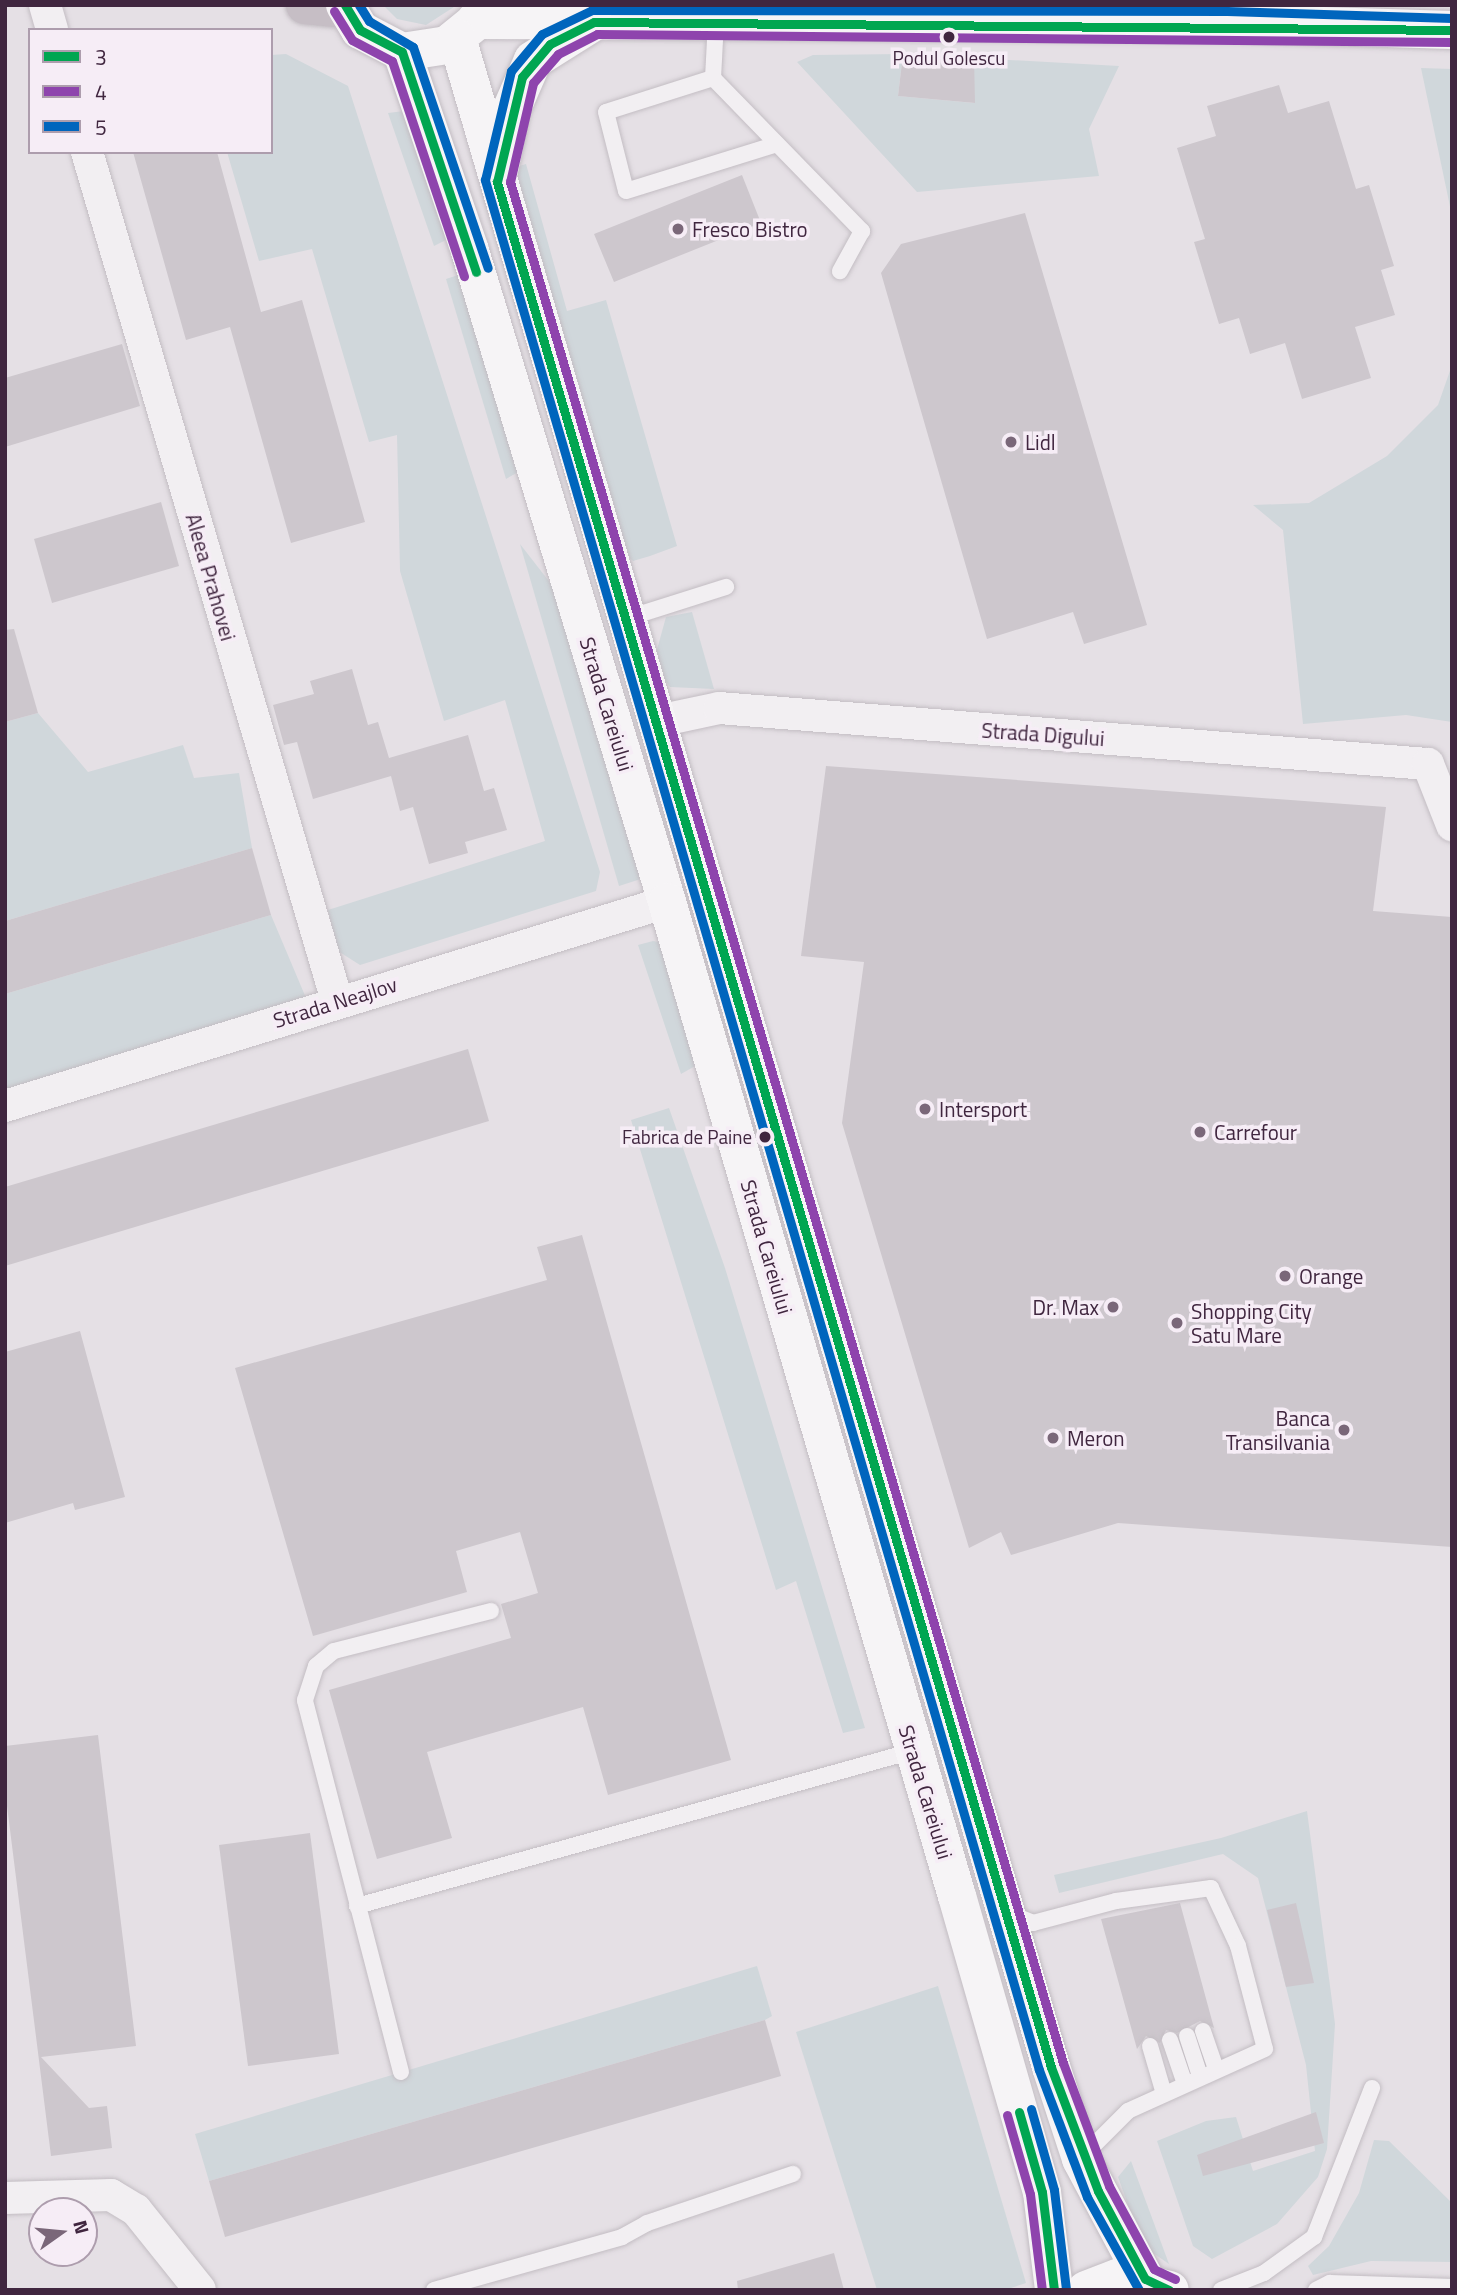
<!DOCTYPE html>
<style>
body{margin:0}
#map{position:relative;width:1457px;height:2295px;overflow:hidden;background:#e5e0e5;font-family:"Titillium Web",sans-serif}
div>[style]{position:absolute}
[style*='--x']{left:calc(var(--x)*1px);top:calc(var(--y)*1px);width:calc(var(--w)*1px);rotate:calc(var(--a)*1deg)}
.green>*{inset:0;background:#d0d7db}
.building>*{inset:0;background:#cdc7cd}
.roads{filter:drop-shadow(0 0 2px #c3bdc3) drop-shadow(0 0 2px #c3bdc3)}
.lane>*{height:16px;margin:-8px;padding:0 8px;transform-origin:8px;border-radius:8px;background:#f2eff2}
.street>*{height:32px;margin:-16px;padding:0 16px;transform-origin:16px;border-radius:16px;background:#f2eff2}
.secondary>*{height:38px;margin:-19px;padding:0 19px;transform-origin:19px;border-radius:19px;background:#c6bec5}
.primary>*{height:38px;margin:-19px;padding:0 19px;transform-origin:19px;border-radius:19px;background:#f6f4f6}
.bus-1>*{height:9px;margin:-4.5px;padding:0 4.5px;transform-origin:4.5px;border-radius:4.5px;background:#00a651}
.bus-2>*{height:9px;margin:-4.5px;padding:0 4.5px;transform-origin:4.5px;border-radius:4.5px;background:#8e44ad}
.bus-3>*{height:9px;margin:-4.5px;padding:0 4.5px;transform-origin:4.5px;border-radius:4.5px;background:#0065bd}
.dots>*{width:19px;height:19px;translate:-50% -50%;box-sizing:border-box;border:4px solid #f6edf6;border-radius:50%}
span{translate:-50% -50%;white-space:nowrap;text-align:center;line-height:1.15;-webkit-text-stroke:7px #f6edf6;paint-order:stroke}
.bus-label{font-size:19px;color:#40263f}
.right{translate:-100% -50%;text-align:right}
.poi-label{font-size:21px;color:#40263f}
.left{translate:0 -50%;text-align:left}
.street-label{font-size:21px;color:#40263f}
.frame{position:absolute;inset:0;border:7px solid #40263f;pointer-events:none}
.legend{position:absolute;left:28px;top:28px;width:245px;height:126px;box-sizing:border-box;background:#f6edf6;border:2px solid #ad9dad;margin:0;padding:9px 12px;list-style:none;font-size:21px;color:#40263f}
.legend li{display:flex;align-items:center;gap:14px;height:35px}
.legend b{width:35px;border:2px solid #ad9dad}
.north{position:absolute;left:28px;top:2197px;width:70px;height:70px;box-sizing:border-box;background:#f6edf6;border:2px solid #ad9dad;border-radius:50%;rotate:75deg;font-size:19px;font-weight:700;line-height:28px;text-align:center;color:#40263f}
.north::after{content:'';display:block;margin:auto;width:24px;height:32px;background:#7a6779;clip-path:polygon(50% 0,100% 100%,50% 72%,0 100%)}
</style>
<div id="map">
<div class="green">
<i style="clip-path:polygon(383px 5px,457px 5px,426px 25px,397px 19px)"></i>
<i style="clip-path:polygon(286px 54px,348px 86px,600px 872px,596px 891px,360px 965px,338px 951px,328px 910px,545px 841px,505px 700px,444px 721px,400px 571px,397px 435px,369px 442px,312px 249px,259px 261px,227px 152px,271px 152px,271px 55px)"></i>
<i style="clip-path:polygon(903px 54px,898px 96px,974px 103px,974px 58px,1119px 66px,1089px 129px,1099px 176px,917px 192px,797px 62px,813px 55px)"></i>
<i style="clip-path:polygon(1421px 68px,1452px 69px,1452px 216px)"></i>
<i style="clip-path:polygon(404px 111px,450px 238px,434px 246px,388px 113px)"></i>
<i style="clip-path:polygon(526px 164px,567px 311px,606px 300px,677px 546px,650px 556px,633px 561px,618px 547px,505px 170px)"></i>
<i style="clip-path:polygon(461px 274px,520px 471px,506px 479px,446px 279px)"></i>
<i style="clip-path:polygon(1452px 365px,1452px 722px,1406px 715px,1303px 724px,1283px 530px,1253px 505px,1309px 503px,1387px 456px,1438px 405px)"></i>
<i style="clip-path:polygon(520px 544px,562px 598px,647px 877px,619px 886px)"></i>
<i style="clip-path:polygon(692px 612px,714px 689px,670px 687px,653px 664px,666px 617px)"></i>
<i style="clip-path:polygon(38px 713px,88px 772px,183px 745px,194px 778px,239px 773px,252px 848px,5px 921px,5px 722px)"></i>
<i style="clip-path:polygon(271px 915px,306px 998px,5px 1091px,5px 994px)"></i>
<i style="clip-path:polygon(653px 941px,668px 944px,704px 1061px,681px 1074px,638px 945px)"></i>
<i style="clip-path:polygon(669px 1108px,725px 1268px,865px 1728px,843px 1733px,796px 1581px,776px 1590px,631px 1120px)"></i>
<i style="clip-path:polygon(1307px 1811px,1335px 2024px,1327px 2149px,1318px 2177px,1277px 2224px,1212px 2259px,1193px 2246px,1157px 2141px,1206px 2121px,1236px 2117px,1253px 2171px,1315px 2151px,1306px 2065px,1258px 1878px,1223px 1854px,1059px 1893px,1054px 1875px,1221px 1838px)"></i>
<i style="clip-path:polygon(757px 1966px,772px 2016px,765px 2020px,209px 2181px,195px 2134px)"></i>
<i style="clip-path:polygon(938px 1986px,1026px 2283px,1005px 2290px,877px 2290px,796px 2032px)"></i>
<i style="clip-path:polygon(1374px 2140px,1389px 2141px,1452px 2203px,1452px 2262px,1371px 2261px,1313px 2275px,1308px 2266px,1329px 2246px,1359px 2193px)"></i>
<i style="clip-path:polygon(1131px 2161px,1169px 2264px,1143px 2246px,1118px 2177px)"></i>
</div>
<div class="building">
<i style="clip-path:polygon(903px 54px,974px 58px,975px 103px,898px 96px)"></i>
<i style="clip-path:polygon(1279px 85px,1288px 113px,1329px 101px,1356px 189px,1369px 185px,1394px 266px,1381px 270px,1395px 315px,1355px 327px,1371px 378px,1302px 399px,1285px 343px,1250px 354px,1239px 318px,1219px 324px,1194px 242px,1205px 239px,1177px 148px,1216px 136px,1207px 106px)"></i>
<i style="clip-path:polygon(133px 152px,217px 152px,261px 312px,302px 300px,365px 522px,291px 543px,230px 327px,186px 340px)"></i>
<i style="clip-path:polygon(742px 175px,761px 223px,614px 282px,594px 234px)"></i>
<i style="clip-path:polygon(1025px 213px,1147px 625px,1084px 644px,1073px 612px,987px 639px,881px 273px,901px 244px)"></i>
<i style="clip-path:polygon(122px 344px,140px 406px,5px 447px,5px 378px)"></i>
<i style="clip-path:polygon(161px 502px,179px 566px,52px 603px,34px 539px)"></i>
<i style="clip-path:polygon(14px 629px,38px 713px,5px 722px,5px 630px)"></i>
<i style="clip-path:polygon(352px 669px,368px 725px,378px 722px,389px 758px,468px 735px,484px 791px,494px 788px,507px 830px,465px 842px,468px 853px,429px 864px,413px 807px,400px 811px,391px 776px,313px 799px,297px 742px,284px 745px,273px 705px,314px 694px,310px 681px)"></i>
<i style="clip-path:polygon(826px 766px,1386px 807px,1373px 911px,1452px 917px,1452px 1547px,1118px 1523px,1011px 1555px,1001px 1532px,969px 1548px,842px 1123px,864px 962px,801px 956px)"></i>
<i style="clip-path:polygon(252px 848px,271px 915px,5px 994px,5px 921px)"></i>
<i style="clip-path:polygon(468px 1049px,489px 1121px,5px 1266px,5px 1187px)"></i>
<i style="clip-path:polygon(582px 1235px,731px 1760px,608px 1795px,583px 1707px,427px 1752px,452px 1838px,377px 1859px,329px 1690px,511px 1638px,501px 1604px,538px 1593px,520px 1532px,456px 1551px,467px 1592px,313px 1636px,235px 1368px,547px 1280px,537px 1247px)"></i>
<i style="clip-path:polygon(80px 1331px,125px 1497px,75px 1510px,73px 1503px,5px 1523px,5px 1352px)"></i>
<i style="clip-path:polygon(98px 1735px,136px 2046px,41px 2057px,89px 2108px,107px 2106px,112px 2148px,51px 2156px,5px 1790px,5px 1746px)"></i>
<i style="clip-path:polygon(310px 1833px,339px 2054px,248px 2066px,219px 1845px)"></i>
<i style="clip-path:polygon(1180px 1903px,1214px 2028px,1200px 2021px,1177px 2033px,1166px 2030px,1160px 2043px,1146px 2036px,1137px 2049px,1101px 1919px)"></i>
<i style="clip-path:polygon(1296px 1903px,1314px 1983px,1286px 1987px,1267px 1910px)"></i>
<i style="clip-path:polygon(765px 2020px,781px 2076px,225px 2237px,209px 2181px)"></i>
<i style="clip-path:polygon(1316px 2112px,1324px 2143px,1203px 2176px,1197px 2155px)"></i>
<i style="clip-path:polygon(834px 2253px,844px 2290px,738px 2290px,737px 2281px)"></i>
</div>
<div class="roads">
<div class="lane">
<i style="--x:716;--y:21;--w:57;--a:93"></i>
<i style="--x:713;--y:78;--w:214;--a:45.8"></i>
<i style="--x:862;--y:231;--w:46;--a:118.8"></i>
<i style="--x:713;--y:78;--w:112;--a:162.4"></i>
<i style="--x:606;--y:112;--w:81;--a:75.8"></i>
<i style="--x:626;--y:191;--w:158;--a:-17.3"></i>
<i style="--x:628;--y:618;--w:103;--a:-17.6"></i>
<i style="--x:357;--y:1906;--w:577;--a:-15.58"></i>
<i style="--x:1011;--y:1914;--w:24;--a:22"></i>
<i style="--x:1033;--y:1923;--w:86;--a:-14.8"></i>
<i style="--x:1116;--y:1901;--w:96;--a:-7.8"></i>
<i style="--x:1211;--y:1888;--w:64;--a:65"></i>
<i style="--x:1238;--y:1946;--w:106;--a:75.3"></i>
<i style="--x:1265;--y:2049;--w:150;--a:155.7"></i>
<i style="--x:1128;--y:2111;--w:64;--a:135"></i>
<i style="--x:1203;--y:2031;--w:40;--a:71.1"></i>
<i style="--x:1187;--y:2036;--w:42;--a:72"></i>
<i style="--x:1170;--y:2040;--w:46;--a:71.2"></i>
<i style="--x:1150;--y:2046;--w:50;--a:73.7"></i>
<i style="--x:401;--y:2072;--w:384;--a:-104.5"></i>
<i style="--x:305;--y:1700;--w:36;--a:-72"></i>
<i style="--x:316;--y:1666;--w:23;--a:-40"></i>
<i style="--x:334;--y:1651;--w:162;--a:-14.3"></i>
<i style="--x:434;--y:2290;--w:195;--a:-15.7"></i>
<i style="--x:622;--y:2237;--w:29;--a:-29"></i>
<i style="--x:647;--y:2223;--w:154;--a:-18.6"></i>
<i style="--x:1221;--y:2290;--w:46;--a:-21.6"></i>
<i style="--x:1264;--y:2273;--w:62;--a:-35.8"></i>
<i style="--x:1314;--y:2237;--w:160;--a:-68.7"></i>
<i style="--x:1316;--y:2290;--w:16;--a:-27"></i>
<i style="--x:1330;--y:2283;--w:122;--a:1.9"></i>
</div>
<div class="street">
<i style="--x:45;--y:5;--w:26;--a:74"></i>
<i style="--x:87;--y:152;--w:885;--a:73.59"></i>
<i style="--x:658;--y:721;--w:62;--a:-12"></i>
<i style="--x:719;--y:708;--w:711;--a:4.52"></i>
<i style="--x:1428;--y:764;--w:66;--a:68.5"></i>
<i style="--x:5;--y:1106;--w:693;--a:-17.13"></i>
<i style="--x:5;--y:2198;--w:106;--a:-1.6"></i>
<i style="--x:111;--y:2195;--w:29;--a:31"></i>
<i style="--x:136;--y:2210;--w:102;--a:51.3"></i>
</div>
<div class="secondary">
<i style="--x:305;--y:5;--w:41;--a:5.6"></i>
</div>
<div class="primary">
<i style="--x:345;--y:5;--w:29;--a:59"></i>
<i style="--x:360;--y:30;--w:47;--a:27.6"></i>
<i style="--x:402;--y:52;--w:46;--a:-8.8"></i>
<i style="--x:447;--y:45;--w:36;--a:-39"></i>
<i style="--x:476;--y:20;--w:751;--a:0.23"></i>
<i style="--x:1227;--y:23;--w:225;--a:1.8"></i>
<i style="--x:457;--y:38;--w:2114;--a:73.68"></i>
<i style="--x:1051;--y:2067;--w:97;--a:71.9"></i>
<i style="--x:1081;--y:2159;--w:136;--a:61.9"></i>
<i style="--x:402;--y:52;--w:210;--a:71.1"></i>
<i style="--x:470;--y:251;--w:680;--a:73.16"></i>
<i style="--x:667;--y:902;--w:1035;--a:73.74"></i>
<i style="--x:957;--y:1896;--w:308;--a:74"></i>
<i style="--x:1042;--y:2192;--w:99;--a:83"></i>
<i style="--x:498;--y:175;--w:68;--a:-78.2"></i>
<i style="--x:512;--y:108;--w:52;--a:-66.4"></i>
<i style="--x:533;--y:60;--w:70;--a:-32.1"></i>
<i style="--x:1086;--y:2290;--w:34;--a:-21"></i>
<i style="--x:1118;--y:2278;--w:53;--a:13"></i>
</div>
</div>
<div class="bus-1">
<i style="--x:345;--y:5;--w:29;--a:59"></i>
<i style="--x:360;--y:30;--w:47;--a:27.6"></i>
<i style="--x:402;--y:52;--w:232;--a:71.4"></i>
<i style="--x:1019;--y:2112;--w:83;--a:74"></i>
<i style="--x:1042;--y:2192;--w:99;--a:83"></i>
<i style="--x:1169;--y:2290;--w:26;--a:-155"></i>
<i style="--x:1145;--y:2279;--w:100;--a:-118.1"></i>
<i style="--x:1098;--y:2191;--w:133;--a:-110.8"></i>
<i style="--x:1051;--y:2067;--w:1965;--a:-106.38"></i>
<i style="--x:497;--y:182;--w:108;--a:-76.6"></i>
<i style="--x:522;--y:77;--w:43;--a:-49.7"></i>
<i style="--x:550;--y:44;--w:49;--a:-26.6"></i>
<i style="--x:594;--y:22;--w:858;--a:0.53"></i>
</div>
<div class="bus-2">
<i style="--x:334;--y:11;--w:34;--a:58"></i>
<i style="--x:352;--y:40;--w:45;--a:27.7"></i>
<i style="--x:392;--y:61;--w:227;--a:71.5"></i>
<i style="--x:1007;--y:2115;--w:82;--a:73.8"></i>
<i style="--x:1030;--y:2194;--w:97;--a:82.9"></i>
<i style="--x:1175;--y:2279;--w:23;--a:-155"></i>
<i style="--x:1154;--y:2269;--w:94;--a:-118.5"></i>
<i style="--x:1109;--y:2186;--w:131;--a:-110.5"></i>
<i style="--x:1063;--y:2063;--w:1961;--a:-106.38"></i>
<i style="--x:510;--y:182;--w:102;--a:-76.9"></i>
<i style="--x:533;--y:83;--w:38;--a:-49"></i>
<i style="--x:558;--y:54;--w:44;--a:-27.1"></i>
<i style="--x:597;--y:34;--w:855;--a:0.54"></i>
</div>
<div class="bus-3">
<i style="--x:359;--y:5;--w:19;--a:58"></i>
<i style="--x:369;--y:21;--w:51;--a:30.6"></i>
<i style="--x:413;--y:47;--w:233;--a:71.3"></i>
<i style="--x:1031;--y:2109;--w:84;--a:74.1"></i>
<i style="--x:1054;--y:2190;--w:100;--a:83.1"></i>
<i style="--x:1139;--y:2290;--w:107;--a:-119.2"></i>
<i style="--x:1087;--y:2197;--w:136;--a:-110.7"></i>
<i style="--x:1039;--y:2070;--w:1970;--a:-106.34"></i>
<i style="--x:485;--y:180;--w:112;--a:-76.6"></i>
<i style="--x:511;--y:71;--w:48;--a:-50"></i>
<i style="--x:542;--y:34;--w:55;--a:-25.6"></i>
<i style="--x:592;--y:10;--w:635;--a:0.09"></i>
<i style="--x:1227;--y:11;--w:225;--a:1.8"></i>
</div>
<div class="dots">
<i style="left:949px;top:37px;background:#40263f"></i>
<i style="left:678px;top:229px;background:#7a6779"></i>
<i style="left:1011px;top:442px;background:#7a6779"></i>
<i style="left:925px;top:1109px;background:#7a6779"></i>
<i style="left:1200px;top:1132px;background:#7a6779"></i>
<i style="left:765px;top:1137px;background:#40263f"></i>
<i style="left:1285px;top:1276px;background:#7a6779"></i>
<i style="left:1113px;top:1307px;background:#7a6779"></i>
<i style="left:1177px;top:1323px;background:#7a6779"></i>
<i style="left:1344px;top:1430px;background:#7a6779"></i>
<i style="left:1053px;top:1438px;background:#7a6779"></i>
</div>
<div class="bus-label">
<span style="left:949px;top:58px">Podul Golescu</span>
<span class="right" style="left:752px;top:1137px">Fabrica de Paine</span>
</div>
<div class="poi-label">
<span class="left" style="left:692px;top:229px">Fresco Bistro</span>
<span class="left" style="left:1025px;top:442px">Lidl</span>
<span class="left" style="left:939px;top:1109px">Intersport</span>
<span class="left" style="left:1214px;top:1132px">Carrefour</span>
<span class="left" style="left:1299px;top:1276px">Orange</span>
<span class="right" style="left:1099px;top:1307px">Dr. Max</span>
<span class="left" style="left:1191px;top:1323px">Shopping City<br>Satu Mare</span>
<span class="right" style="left:1330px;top:1430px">Banca<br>Transilvania</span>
<span class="left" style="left:1067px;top:1438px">Meron</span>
</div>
<div class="street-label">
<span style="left:211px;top:577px;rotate:74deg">Aleea Prahovei</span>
<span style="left:607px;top:704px;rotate:73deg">Strada Careiului</span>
<span style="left:1043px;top:734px;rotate:4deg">Strada Digului</span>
<span style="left:335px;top:1002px;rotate:-17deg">Strada Neajlov</span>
<span style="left:767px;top:1247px;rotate:74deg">Strada Careiului</span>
<span style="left:926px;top:1792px;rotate:73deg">Strada Careiului</span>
</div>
<div class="frame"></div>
<ul class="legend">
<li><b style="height:9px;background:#00a651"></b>3</li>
<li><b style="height:9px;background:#8e44ad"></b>4</li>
<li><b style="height:9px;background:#0065bd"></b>5</li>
</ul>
<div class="north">N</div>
</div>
